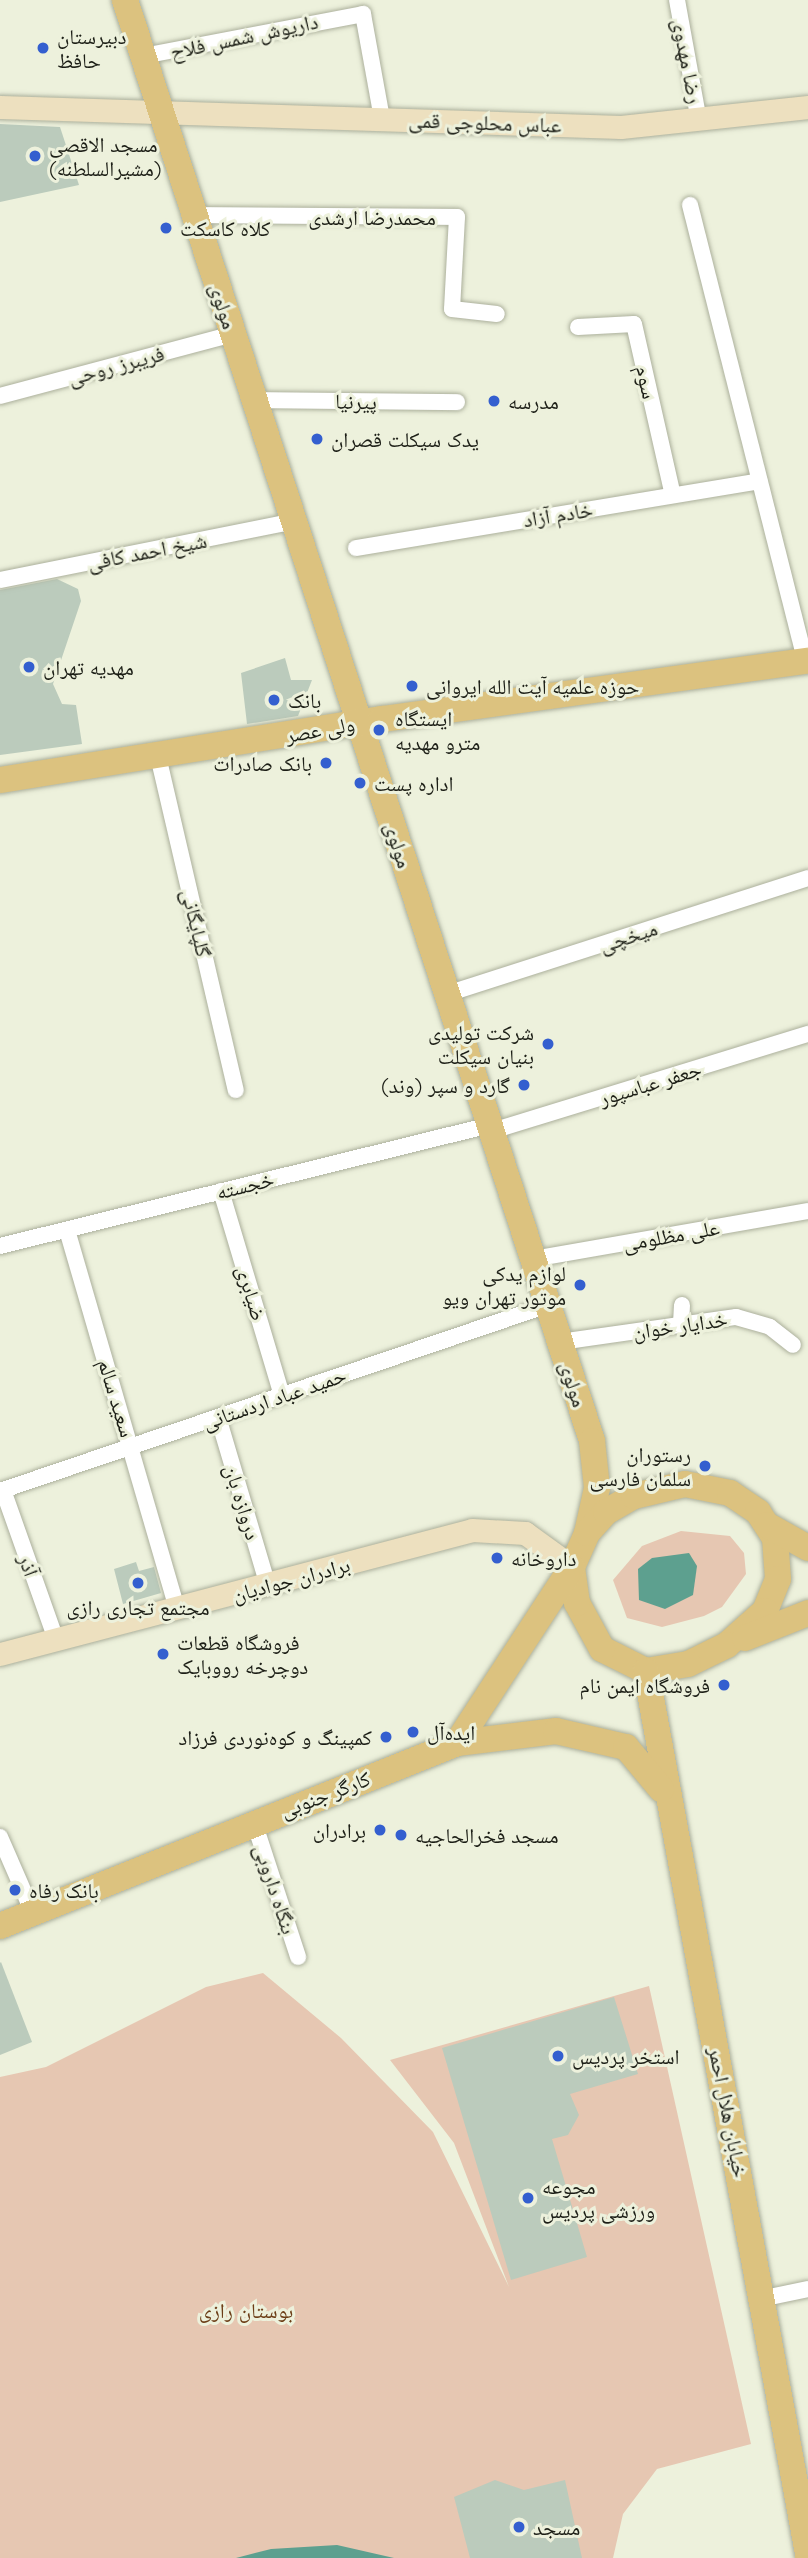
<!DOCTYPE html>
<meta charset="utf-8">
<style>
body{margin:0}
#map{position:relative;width:808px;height:2558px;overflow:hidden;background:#edf1dc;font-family:Quicksand,"Noto Naskh Arabic",sans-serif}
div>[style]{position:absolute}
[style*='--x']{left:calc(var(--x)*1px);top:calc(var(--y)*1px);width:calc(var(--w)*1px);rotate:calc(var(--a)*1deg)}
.green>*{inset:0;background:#e6c7b2}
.water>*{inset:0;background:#5da08f}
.building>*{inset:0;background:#bbcbbc}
.roads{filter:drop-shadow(0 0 2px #acb09c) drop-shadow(0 0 2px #acb09c)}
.street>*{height:16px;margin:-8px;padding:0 8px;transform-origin:8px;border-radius:8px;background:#fff}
.secondary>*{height:23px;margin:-11.5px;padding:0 11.5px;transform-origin:11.5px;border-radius:11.5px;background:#ede0bf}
.primary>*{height:26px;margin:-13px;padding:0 13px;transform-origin:13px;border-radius:13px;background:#dcc27f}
.dots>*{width:19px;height:19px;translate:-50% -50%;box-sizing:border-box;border:4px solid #edf1dc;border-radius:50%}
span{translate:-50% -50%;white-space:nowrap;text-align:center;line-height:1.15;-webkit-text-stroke:6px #edf1dc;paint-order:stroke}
.poi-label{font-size:21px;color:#1c1e16}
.left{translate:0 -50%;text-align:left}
.right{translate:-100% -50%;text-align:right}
.street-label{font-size:21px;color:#1c1e16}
.park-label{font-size:21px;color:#6c3e17}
</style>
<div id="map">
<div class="green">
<i style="clip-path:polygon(681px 1531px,730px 1536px,744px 1553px,746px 1574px,722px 1607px,704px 1616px,662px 1627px,627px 1618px,613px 1580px,642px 1546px)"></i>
<i style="clip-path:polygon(263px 1973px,341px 2038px,433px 2132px,509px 2287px,454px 2143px,390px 2060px,649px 1986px,751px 2444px,657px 2469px,623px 2514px,613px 2558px,0 2558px,0 2077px,46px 2067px,206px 1987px)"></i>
</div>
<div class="water">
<i style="clip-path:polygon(689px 1553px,697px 1566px,693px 1595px,665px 1609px,639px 1600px,638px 1569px,652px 1558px)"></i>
<i style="clip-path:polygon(337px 2545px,394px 2558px,236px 2558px,271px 2549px)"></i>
</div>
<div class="building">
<i style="clip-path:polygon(0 124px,60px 127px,79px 185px,0 202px)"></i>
<i style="clip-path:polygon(57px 579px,78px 589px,81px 601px,53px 684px,62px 704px,76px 705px,82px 744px,0 755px,0 590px)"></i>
<i style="clip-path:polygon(285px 658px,291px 680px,312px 680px,298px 716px,247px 724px,241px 673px)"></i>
<i style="clip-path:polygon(136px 1562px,139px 1571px,154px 1567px,161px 1593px,123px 1604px,114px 1569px)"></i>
<i style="clip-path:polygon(1px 1962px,32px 2042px,0 2055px,0 1963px)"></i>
<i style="clip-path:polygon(614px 1997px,638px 2074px,570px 2094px,579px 2115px,568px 2135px,552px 2139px,587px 2257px,511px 2280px,442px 2048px)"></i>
<i style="clip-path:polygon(495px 2480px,524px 2490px,565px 2480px,582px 2558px,470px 2558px,454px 2497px)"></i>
</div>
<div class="roads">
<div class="street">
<i style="--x:677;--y:0;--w:123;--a:79.7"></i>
<i style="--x:143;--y:56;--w:224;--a:-10.8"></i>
<i style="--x:363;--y:14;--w:107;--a:79.7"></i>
<i style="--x:690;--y:205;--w:470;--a:75.8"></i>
<i style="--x:195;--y:215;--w:262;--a:0.4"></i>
<i style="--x:457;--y:217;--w:92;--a:93.1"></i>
<i style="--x:452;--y:309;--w:45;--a:6.3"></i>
<i style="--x:578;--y:327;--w:56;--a:-3.1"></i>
<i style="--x:634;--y:324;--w:175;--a:77.2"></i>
<i style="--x:0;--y:396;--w:241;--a:-14.9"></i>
<i style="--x:255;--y:400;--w:202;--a:0.6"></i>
<i style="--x:356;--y:548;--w:409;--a:-9.4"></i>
<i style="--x:0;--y:580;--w:300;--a:-11.3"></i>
<i style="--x:158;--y:756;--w:343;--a:76.9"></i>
<i style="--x:447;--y:994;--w:379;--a:-17.8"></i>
<i style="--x:492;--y:1131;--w:331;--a:-17.1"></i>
<i style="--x:221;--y:1191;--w:213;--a:73.4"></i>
<i style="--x:67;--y:1230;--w:395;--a:73.8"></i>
<i style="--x:0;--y:1246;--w:505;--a:-13.87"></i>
<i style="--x:533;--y:1259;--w:279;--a:-9.9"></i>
<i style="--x:681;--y:1324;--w:19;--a:-87"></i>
<i style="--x:560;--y:1342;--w:178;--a:-8.1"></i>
<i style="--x:736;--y:1317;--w:35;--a:16"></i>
<i style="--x:770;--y:1327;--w:29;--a:38"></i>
<i style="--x:218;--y:1417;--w:176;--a:73.5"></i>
<i style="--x:3;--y:1490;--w:159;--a:70.5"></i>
<i style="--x:0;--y:1491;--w:579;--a:-18.75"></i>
<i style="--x:254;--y:1822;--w:142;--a:71.9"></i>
<i style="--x:0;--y:1837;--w:83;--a:66.5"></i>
<i style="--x:765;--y:2298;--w:44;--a:-11.8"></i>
</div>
<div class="secondary">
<i style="--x:0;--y:107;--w:621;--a:1.84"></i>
<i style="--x:621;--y:127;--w:188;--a:-6.1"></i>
<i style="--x:0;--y:1654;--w:488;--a:-14.7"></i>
<i style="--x:472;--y:1530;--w:53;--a:3.2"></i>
<i style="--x:525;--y:1533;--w:58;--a:35.9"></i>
</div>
<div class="primary">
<i style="--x:125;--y:0;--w:1515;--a:72.04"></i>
<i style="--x:592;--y:1441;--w:47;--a:83.9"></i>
<i style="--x:597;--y:1488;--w:46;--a:102.5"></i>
<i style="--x:0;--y:780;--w:387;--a:-9.1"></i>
<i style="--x:382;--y:719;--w:430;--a:-7.8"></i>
<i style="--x:685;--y:1484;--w:46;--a:11.3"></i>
<i style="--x:730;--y:1493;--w:34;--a:34"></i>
<i style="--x:758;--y:1512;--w:31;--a:57"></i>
<i style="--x:775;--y:1538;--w:41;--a:85.8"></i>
<i style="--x:778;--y:1579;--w:35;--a:112"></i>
<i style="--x:765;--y:1611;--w:51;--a:138.2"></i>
<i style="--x:727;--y:1645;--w:43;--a:154"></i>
<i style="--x:688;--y:1664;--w:43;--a:170.5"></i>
<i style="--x:646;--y:1671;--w:49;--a:-153.4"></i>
<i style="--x:602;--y:1649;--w:52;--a:-118.5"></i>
<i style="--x:577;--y:1603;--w:36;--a:-98"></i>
<i style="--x:572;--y:1567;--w:37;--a:-66"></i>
<i style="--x:587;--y:1533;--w:28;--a:-48"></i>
<i style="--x:606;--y:1512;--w:32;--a:-30"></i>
<i style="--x:634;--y:1496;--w:52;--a:-13.2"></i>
<i style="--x:767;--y:1525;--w:47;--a:29.3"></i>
<i style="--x:745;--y:1638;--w:68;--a:-21.6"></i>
<i style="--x:646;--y:1671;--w:898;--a:79.6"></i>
<i style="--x:457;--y:1743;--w:210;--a:-56.8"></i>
<i style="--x:0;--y:1926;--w:492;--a:-21.8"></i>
<i style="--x:457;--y:1743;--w:100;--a:-6.9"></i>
<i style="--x:556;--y:1731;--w:72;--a:12.9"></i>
<i style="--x:626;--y:1747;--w:55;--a:50.2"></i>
</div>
</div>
<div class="dots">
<i style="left:43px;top:48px;background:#345fcf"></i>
<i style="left:35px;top:156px;background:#345fcf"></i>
<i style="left:166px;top:228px;background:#345fcf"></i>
<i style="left:494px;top:401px;background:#345fcf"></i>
<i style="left:317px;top:439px;background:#345fcf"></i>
<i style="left:29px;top:667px;background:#345fcf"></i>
<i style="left:412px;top:686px;background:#345fcf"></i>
<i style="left:274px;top:700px;background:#345fcf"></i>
<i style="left:379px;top:730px;background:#345fcf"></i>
<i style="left:326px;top:763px;background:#345fcf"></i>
<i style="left:360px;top:783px;background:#345fcf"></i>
<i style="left:548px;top:1044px;background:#345fcf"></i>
<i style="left:524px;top:1085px;background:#345fcf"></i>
<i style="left:580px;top:1285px;background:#345fcf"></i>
<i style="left:705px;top:1466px;background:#345fcf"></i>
<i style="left:497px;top:1558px;background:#345fcf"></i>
<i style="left:138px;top:1583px;background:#345fcf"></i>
<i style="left:163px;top:1654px;background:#345fcf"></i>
<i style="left:724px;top:1685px;background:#345fcf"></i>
<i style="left:413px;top:1732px;background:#345fcf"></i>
<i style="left:386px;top:1737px;background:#345fcf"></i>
<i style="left:380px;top:1830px;background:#345fcf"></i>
<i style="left:401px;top:1835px;background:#345fcf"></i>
<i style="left:15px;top:1890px;background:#345fcf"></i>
<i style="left:558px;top:2056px;background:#345fcf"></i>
<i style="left:528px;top:2198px;background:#345fcf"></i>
<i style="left:519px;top:2527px;background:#345fcf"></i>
</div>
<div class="poi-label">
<span class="left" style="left:57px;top:48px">دبیرستان<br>حافظ</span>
<span class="left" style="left:49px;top:156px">مسجد الاقصی<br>(مشیرالسلطنه)</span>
<span class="left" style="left:180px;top:228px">کلاه کاسکت</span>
<span class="left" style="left:508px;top:401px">مدرسه</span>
<span class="left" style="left:331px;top:439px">یدک سیکلت قصران</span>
<span class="left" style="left:43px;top:667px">مهدیه تهران</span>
<span class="left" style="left:426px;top:686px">حوزه علمیه آیت‌ الله ایروانی</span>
<span class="left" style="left:288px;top:700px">بانک</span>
<span class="left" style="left:395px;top:730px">ایستگاه<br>مترو مهدیه</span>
<span class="right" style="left:312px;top:763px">بانک صادرات</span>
<span class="left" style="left:374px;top:783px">اداره پست</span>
<span class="right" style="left:534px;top:1044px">شرکت تولیدی<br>بنیان سیکلت</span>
<span class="right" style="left:510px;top:1085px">گارد و سپر (وند)</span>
<span class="right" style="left:566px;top:1285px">لوازم یدکی<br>موتور تهران ویو</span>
<span class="right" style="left:691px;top:1466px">رستوران<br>سلمان فارسی</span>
<span class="left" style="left:511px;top:1558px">داروخانه</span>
<span style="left:138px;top:1607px">مجتمع تجاری رازی</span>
<span class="left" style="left:177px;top:1654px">فروشگاه قطعات<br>دوچرخه رووبایک</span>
<span class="right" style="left:710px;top:1685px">فروشگاه ایمن نام</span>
<span class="left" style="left:427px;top:1732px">ایده‌آل</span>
<span class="right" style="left:372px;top:1737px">کمپینگ و کوه‌نوردی فرزاد</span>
<span class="right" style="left:366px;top:1830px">برادران</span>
<span class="left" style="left:415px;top:1835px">مسجد فخرالحاجیه</span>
<span class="left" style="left:29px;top:1890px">بانک رفاه</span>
<span class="left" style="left:572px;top:2056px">استخر پردیس</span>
<span class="left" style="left:542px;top:2198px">مجوعه<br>ورزشی پردیس</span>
<span class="left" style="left:533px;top:2527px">مسجد</span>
</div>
<div class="street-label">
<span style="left:244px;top:36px;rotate:-12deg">داریوش شمس فلاح</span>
<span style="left:688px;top:61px;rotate:79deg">رضا مهدوی</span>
<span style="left:485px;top:122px;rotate:2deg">عباس محلوجی قمی</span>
<span style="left:372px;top:217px">محمدرضا ارشدی</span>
<span style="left:224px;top:306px;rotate:72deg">مولوی</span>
<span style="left:116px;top:365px;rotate:-15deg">فریبرز روحی</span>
<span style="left:647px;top:382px;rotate:77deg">سوم</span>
<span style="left:356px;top:401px;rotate:1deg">پیرنیا</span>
<span style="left:558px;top:514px;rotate:-9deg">خادم آزاد</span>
<span style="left:147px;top:551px;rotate:-11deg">شیخ احمد کافی</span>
<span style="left:320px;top:729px;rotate:-10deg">ولی عصر</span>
<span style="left:399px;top:845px;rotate:72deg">مولوی</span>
<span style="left:197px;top:923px;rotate:77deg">گلپایگانی</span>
<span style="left:628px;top:936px;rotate:-18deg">میخچی</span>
<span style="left:650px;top:1083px;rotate:-17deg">جعفر عباسپور</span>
<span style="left:245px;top:1185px;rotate:-14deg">خجسته</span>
<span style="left:671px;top:1235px;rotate:-10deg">علی مظلومی</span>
<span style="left:252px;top:1293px;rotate:73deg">ضیابری</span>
<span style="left:680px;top:1325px;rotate:-8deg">خدایار خوان</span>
<span style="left:574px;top:1384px;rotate:72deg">مولوی</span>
<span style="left:117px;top:1398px;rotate:73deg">سعید سالم</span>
<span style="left:274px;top:1398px;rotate:-19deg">حمید عباد اردستانی</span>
<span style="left:243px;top:1502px;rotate:73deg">دروازه بان</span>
<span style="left:29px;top:1565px;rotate:70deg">آذر</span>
<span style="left:291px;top:1579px;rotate:-15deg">برادران جوادیان</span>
<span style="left:325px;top:1794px;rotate:-21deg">کارگر جنوبی</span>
<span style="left:276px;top:1889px;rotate:72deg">بنگاه داروبی</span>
<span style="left:729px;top:2112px;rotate:79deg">خیابان هلال احمر</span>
</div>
<div class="park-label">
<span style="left:246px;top:2310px">بوستان رازی</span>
</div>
</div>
